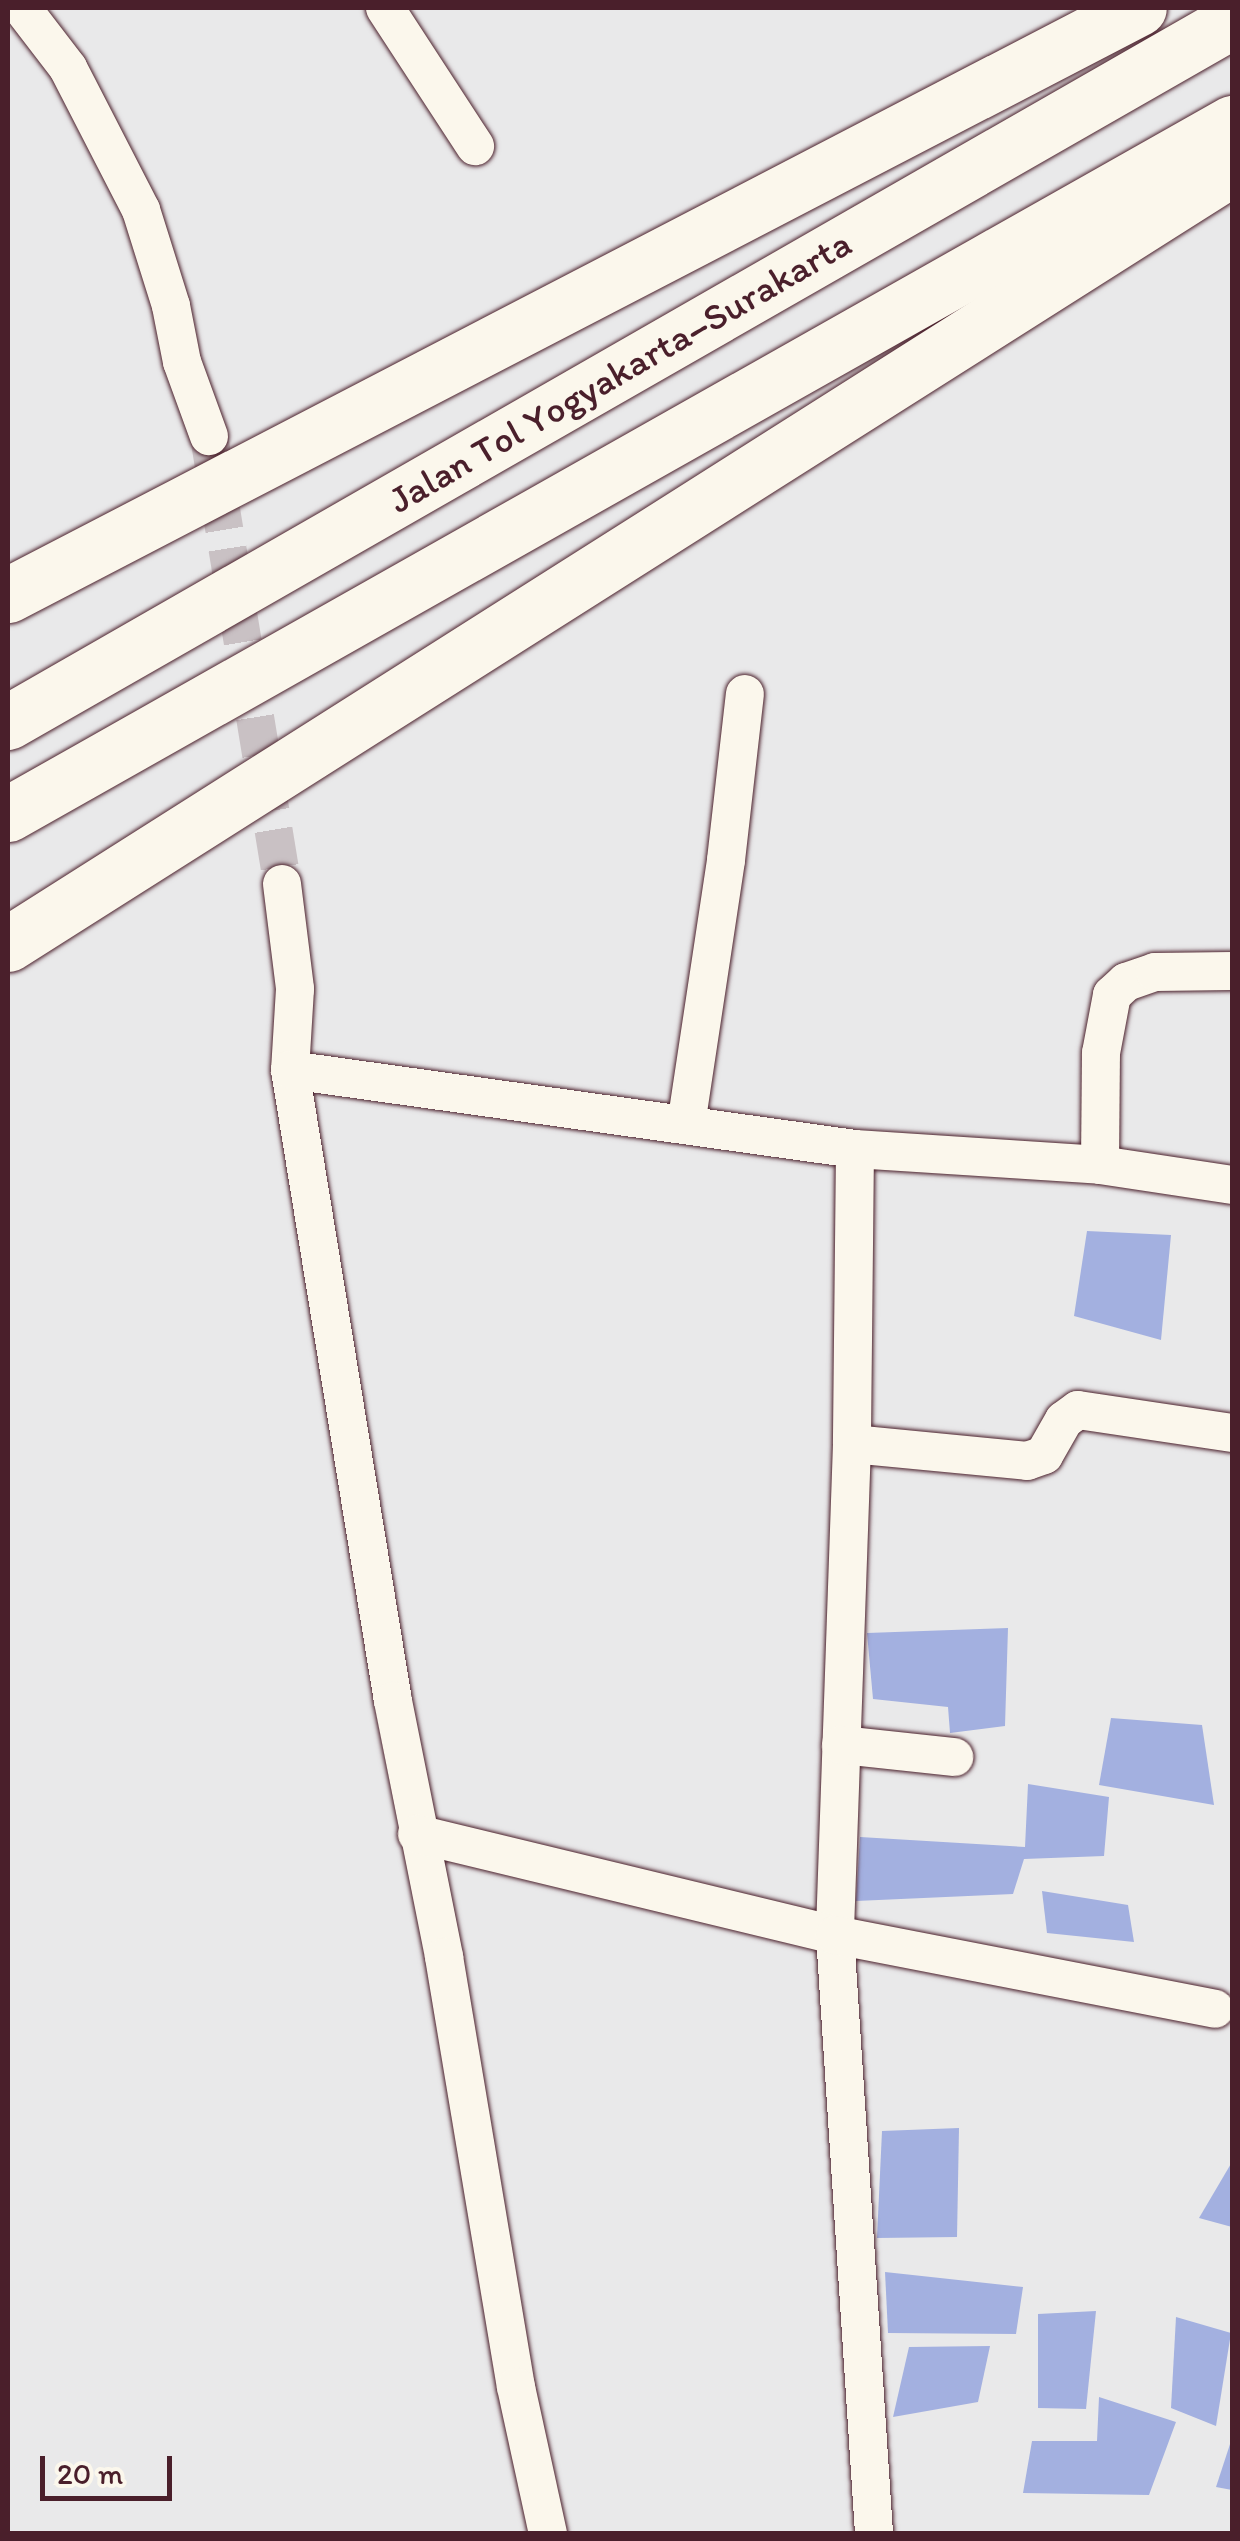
<!DOCTYPE html>
<meta charset="utf-8">
<style>
body{margin:0}
#map{position:relative;width:1240px;height:2541px;overflow:hidden;background:#e9e9ea;font-family:Itim,sans-serif}
div>[style]{position:absolute}
[style*='--x']{left:calc(var(--x)*1px);top:calc(var(--y)*1px);width:calc(var(--w)*1px);rotate:calc(var(--a)*1deg)}
.building>*{inset:0;background:#a3b0e0}
.minor-tunnel>*{height:38px;margin-top:-19px;transform-origin:0;background:repeating-linear-gradient(90deg,#c9c1c4 0 38px,transparent 0 57px)}
.roads{filter:drop-shadow(0 0 2px #4a1f2b) drop-shadow(0 0 2px #4a1f2b)}
.minor>*{height:38px;margin:-19px;padding:0 19px;transform-origin:19px;border-radius:19px;background:#fbf7ec}
.motorway>*{height:55px;margin:-27.5px;padding:0 27.5px;transform-origin:27.5px;border-radius:27.5px;background:#fbf7ec}
span{translate:-50% -50%;white-space:nowrap;text-align:center;line-height:1.15;-webkit-text-stroke:8px #fbf7ec;paint-order:stroke}
.street-label{font-size:38px;color:#4a1f2b}
.frame{position:absolute;inset:0;border:10px solid #4a1f2b;pointer-events:none}
.scale{position:absolute;left:40px;top:2456px;width:132px;height:45px;box-sizing:border-box;border:5px solid #4a1f2b;border-top:0;padding-left:12px;font-size:30px;line-height:35px;white-space:nowrap;color:#4a1f2b;-webkit-text-stroke:8px #fbf7ec;paint-order:stroke}
</style>
<div id="map">
<div class="building">
<i style="clip-path:polygon(1087px 1231px,1171px 1235px,1161px 1340px,1074px 1316px)"></i>
<i style="clip-path:polygon(1008px 1628px,1005px 1726px,950px 1733px,948px 1707px,873px 1699px,867px 1633px)"></i>
<i style="clip-path:polygon(1111px 1718px,1202px 1725px,1214px 1805px,1099px 1785px)"></i>
<i style="clip-path:polygon(1028px 1784px,1109px 1797px,1104px 1856px,1024px 1859px,1013px 1894px,856px 1901px,860px 1837px,1025px 1847px)"></i>
<i style="clip-path:polygon(1042px 1891px,1128px 1905px,1134px 1942px,1047px 1933px)"></i>
<i style="clip-path:polygon(959px 2128px,957px 2237px,877px 2238px,882px 2131px)"></i>
<i style="clip-path:polygon(1232px 2162px,1232px 2227px,1199px 2218px)"></i>
<i style="clip-path:polygon(885px 2272px,1023px 2287px,1016px 2334px,888px 2333px)"></i>
<i style="clip-path:polygon(1096px 2311px,1086px 2409px,1038px 2408px,1038px 2314px)"></i>
<i style="clip-path:polygon(1176px 2317px,1231px 2333px,1216px 2426px,1171px 2408px)"></i>
<i style="clip-path:polygon(990px 2346px,978px 2402px,893px 2417px,909px 2347px)"></i>
<i style="clip-path:polygon(1099px 2397px,1176px 2422px,1149px 2495px,1023px 2493px,1032px 2441px,1097px 2441px)"></i>
<i style="clip-path:polygon(1232px 2438px,1232px 2490px,1216px 2487px)"></i>
</div>
<div class="minor-tunnel">
<i style="--x:209;--y:436;--w:454;--a:80.7"></i>
</div>
<div class="roads">
<div class="minor">
<i style="--x:22;--y:8;--w:76;--a:52.5"></i>
<i style="--x:68;--y:68;--w:160;--a:62.8"></i>
<i style="--x:141;--y:210;--w:101;--a:72.6"></i>
<i style="--x:171;--y:306;--w:57;--a:78.9"></i>
<i style="--x:182;--y:362;--w:79;--a:70"></i>
<i style="--x:385;--y:8;--w:165;--a:56.9"></i>
<i style="--x:282;--y:884;--w:106;--a:82.9"></i>
<i style="--x:295;--y:989;--w:81;--a:93.5"></i>
<i style="--x:290;--y:1070;--w:639;--a:80.73"></i>
<i style="--x:393;--y:1701;--w:261;--a:78.7"></i>
<i style="--x:444;--y:1957;--w:436;--a:80.5"></i>
<i style="--x:516;--y:2387;--w:150;--a:77.7"></i>
<i style="--x:290;--y:1070;--w:570;--a:7.96"></i>
<i style="--x:855;--y:1149;--w:246;--a:3.7"></i>
<i style="--x:1100;--y:1165;--w:134;--a:8.6"></i>
<i style="--x:686;--y:1125;--w:268;--a:-81.4"></i>
<i style="--x:726;--y:860;--w:167;--a:-83.5"></i>
<i style="--x:855;--y:1149;--w:295;--a:90.6"></i>
<i style="--x:852;--y:1444;--w:491;--a:92"></i>
<i style="--x:835;--y:1935;--w:600;--a:86.27"></i>
<i style="--x:1100;--y:1165;--w:112;--a:-89.5"></i>
<i style="--x:1101;--y:1053;--w:59;--a:-79.3"></i>
<i style="--x:1112;--y:995;--w:19;--a:-43"></i>
<i style="--x:1126;--y:982;--w:31;--a:-19"></i>
<i style="--x:1155;--y:972;--w:77;--a:-0.7"></i>
<i style="--x:852;--y:1444;--w:176;--a:5.5"></i>
<i style="--x:1027;--y:1461;--w:18;--a:-19"></i>
<i style="--x:1044;--y:1455;--w:40;--a:-60.3"></i>
<i style="--x:1064;--y:1420;--w:17;--a:-36"></i>
<i style="--x:1078;--y:1410;--w:156;--a:8.5"></i>
<i style="--x:841;--y:1745;--w:114;--a:6.1"></i>
<i style="--x:417;--y:1834;--w:430;--a:13.6"></i>
<i style="--x:835;--y:1935;--w:387;--a:11"></i>
</div>
<div class="motorway">
<i style="--x:8;--y:595;--w:1274;--a:-27.43"></i>
<i style="--x:8;--y:722;--w:1411;--a:-29.8"></i>
<i style="--x:8;--y:814;--w:1406;--a:-29.45"></i>
<i style="--x:8;--y:944;--w:1449;--a:-32.37"></i>
</div>
</div>
<div class="street-label">
<span style="left:620px;top:372px;rotate:-30deg">Jalan Tol Yogyakarta–Surakarta</span>
</div>
<div class="frame"></div>
<div class="scale">20 m</div>
</div>
